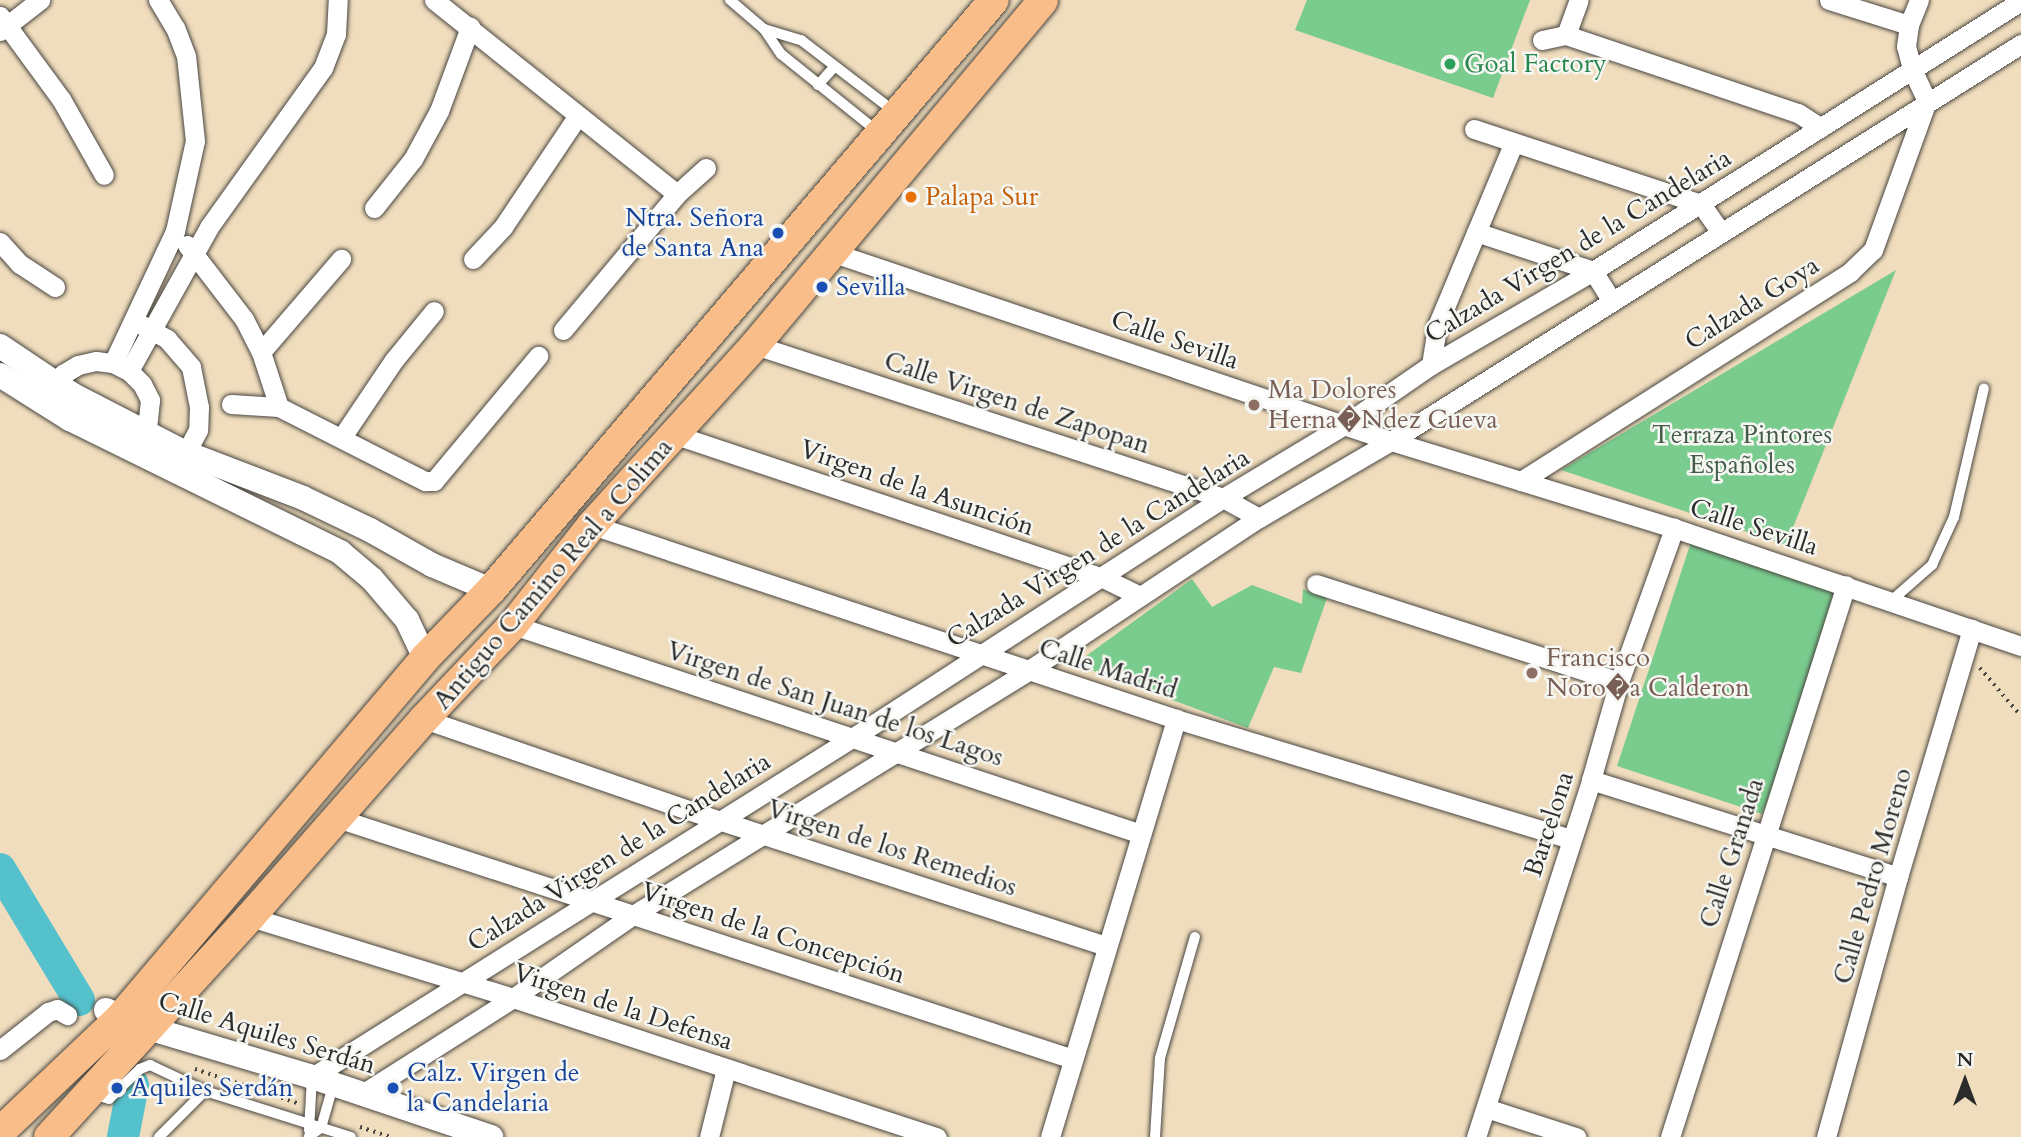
<!DOCTYPE html>
<meta charset="utf-8">
<style>
body{margin:0}
#map{position:relative;width:2021px;height:1137px;overflow:hidden;background:#f0ddbd;font-family:Cardo,serif}
div>[style]{position:absolute}
[style*='--x']{left:calc(var(--x)*1px);top:calc(var(--y)*1px);width:calc(var(--w)*1px);rotate:calc(var(--a)*1deg)}
.green>*{inset:0;background:#7acc8e}
.river>*{height:32px;margin:-16px;padding:0 16px;transform-origin:16px;border-radius:16px;background:#54c1cc}
.path>*{height:3.5px;margin-top:-1.75px;transform-origin:0;background:repeating-linear-gradient(90deg,#494641 0 2px,transparent 0 7px)}
.roads{filter:drop-shadow(0 0 2px #494641) drop-shadow(0 0 2px #494641)}
.service>*{height:10px;margin:-5px;padding:0 5px;transform-origin:5px;border-radius:5px;background:#fff}
.minor>*{height:19px;margin:-9.5px;padding:0 9.5px;transform-origin:9.5px;border-radius:9.5px;background:#fff}
.tertiary>*{height:24px;margin:-12px;padding:0 12px;transform-origin:12px;border-radius:12px;background:#fff}
.primary>*{height:30px;margin:-15px;padding:0 15px;transform-origin:15px;border-radius:15px;background:#f8bd89}
.dots>*{width:19px;height:19px;translate:-50% -50%;box-sizing:border-box;border:4px solid #f6f6f2;border-radius:50%}
span{translate:-50% -50%;white-space:nowrap;text-align:center;line-height:1.15;-webkit-text-stroke:5px #f6f6f2;paint-order:stroke}
.leisure-label{font-size:26px;color:#27864d}
.left{translate:0 -50%;text-align:left}
.food-label{font-size:26px;color:#c56008}
.transit-label{font-size:26px;color:#164399}
.right{translate:-100% -50%;text-align:right}
.street-label{font-size:26px;color:#2b2b2b}
.education-label{font-size:26px;color:#785e54}
.park-label{font-size:26px;color:#435b49}
.north{position:absolute;left:1930px;top:1046px;width:70px;height:70px;-webkit-text-stroke:5px #f6f6f2;paint-order:stroke;rotate:0deg;font-size:19px;font-weight:700;line-height:28px;text-align:center;color:#2b2b2b}
.north::after{content:'';display:block;margin:auto;width:24px;height:32px;background:#2b2b2b;clip-path:polygon(50% 0,100% 100%,50% 72%,0 100%)}
</style>
<div id="map">
<div class="green">
<i style="clip-path:polygon(1307px 0,1530px 0,1493px 98px,1295px 30px)"></i>
<i style="clip-path:polygon(1896px 270px,1786px 545px,1561px 470px)"></i>
<i style="clip-path:polygon(1693px 536px,1848px 589px,1762px 814px,1617px 766px)"></i>
<i style="clip-path:polygon(1192px 579px,1212px 607px,1252px 585px,1302px 604px,1303px 589px,1327px 598px,1301px 673px,1274px 667px,1248px 728px,1075px 664px)"></i>
</div>
<div class="river">
<i style="--x:0;--y:869;--w:153;--a:58.9"></i>
<i style="--x:123;--y:1137;--w:53;--a:-79.1"></i>
</div>
<div class="path">
<i style="--x:1980;--y:668;--w:63;--a:49.5"></i>
<i style="--x:195;--y:1069;--w:108;--a:18.4"></i>
<i style="--x:360;--y:1127;--w:33;--a:18"></i>
</div>
<div class="roads">
<div class="service">
<i style="--x:730;--y:0;--w:45;--a:40.5"></i>
<i style="--x:764;--y:29;--w:30;--a:56"></i>
<i style="--x:781;--y:54;--w:124;--a:38.8"></i>
<i style="--x:764;--y:29;--w:39;--a:17"></i>
<i style="--x:801;--y:40;--w:118;--a:37.5"></i>
<i style="--x:818;--y:85;--w:24;--a:-48"></i>
<i style="--x:1891;--y:601;--w:55;--a:-41.3"></i>
<i style="--x:1932;--y:565;--w:53;--a:-65.4"></i>
<i style="--x:1954;--y:517;--w:132;--a:-76.9"></i>
<i style="--x:92;--y:1094;--w:18;--a:16"></i>
<i style="--x:109;--y:1099;--w:43;--a:-44.1"></i>
<i style="--x:140;--y:1069;--w:11;--a:-22"></i>
<i style="--x:150;--y:1065;--w:61;--a:25.3"></i>
<i style="--x:205;--y:1091;--w:153;--a:17.5"></i>
<i style="--x:309;--y:1130;--w:52;--a:-86.7"></i>
<i style="--x:309;--y:1136;--w:14;--a:-34"></i>
<i style="--x:321;--y:1128;--w:44;--a:-74.1"></i>
<i style="--x:159;--y:1137;--w:65;--a:-45"></i>
<i style="--x:1155;--y:1137;--w:79;--a:-86.4"></i>
<i style="--x:1160;--y:1058;--w:126;--a:-73.9"></i>
</div>
<div class="minor">
<i style="--x:434;--y:0;--w:311;--a:38.6"></i>
<i style="--x:1829;--y:0;--w:84;--a:17.4"></i>
<i style="--x:1919;--y:0;--w:27;--a:112"></i>
<i style="--x:1909;--y:25;--w:21;--a:98"></i>
<i style="--x:1906;--y:46;--w:24;--a:75"></i>
<i style="--x:1912;--y:69;--w:35;--a:65"></i>
<i style="--x:0;--y:16;--w:103;--a:53.7"></i>
<i style="--x:61;--y:99;--w:87;--a:60.5"></i>
<i style="--x:0;--y:31;--w:51;--a:-37.8"></i>
<i style="--x:1566;--y:35;--w:37;--a:-70"></i>
<i style="--x:1542;--y:40;--w:25;--a:-12"></i>
<i style="--x:1566;--y:35;--w:245;--a:18.6"></i>
<i style="--x:1798;--y:113;--w:27;--a:33"></i>
<i style="--x:1474;--y:129;--w:239;--a:18.3"></i>
<i style="--x:1701;--y:204;--w:35;--a:55"></i>
<i style="--x:374;--y:208;--w:63;--a:-51.5"></i>
<i style="--x:413;--y:159;--w:55;--a:-61.6"></i>
<i style="--x:439;--y:111;--w:90;--a:-69.7"></i>
<i style="--x:1476;--y:232;--w:123;--a:18.4"></i>
<i style="--x:1593;--y:271;--w:36;--a:58"></i>
<i style="--x:0;--y:242;--w:30;--a:48"></i>
<i style="--x:20;--y:264;--w:42;--a:33.3"></i>
<i style="--x:187;--y:245;--w:93;--a:52.4"></i>
<i style="--x:244;--y:319;--w:37;--a:63"></i>
<i style="--x:261;--y:352;--w:58;--a:71.9"></i>
<i style="--x:831;--y:252;--w:591;--a:18.65"></i>
<i style="--x:1391;--y:441;--w:296;--a:17.1"></i>
<i style="--x:1674;--y:528;--w:367;--a:18.8"></i>
<i style="--x:473;--y:259;--w:44;--a:-46.8"></i>
<i style="--x:503;--y:227;--w:133;--a:-56.1"></i>
<i style="--x:142;--y:325;--w:29;--a:29"></i>
<i style="--x:167;--y:339;--w:37;--a:49"></i>
<i style="--x:191;--y:367;--w:41;--a:78.7"></i>
<i style="--x:199;--y:407;--w:23;--a:92"></i>
<i style="--x:198;--y:430;--w:26;--a:118"></i>
<i style="--x:563;--y:330;--w:177;--a:-50"></i>
<i style="--x:677;--y:194;--w:39;--a:-42"></i>
<i style="--x:755;--y:345;--w:492;--a:18.1"></i>
<i style="--x:1223;--y:498;--w:41;--a:29.1"></i>
<i style="--x:261;--y:352;--w:123;--a:-49.3"></i>
<i style="--x:113;--y:363;--w:146;--a:-64.8"></i>
<i style="--x:175;--y:231;--w:92;--a:-77.5"></i>
<i style="--x:195;--y:141;--w:85;--a:-96"></i>
<i style="--x:186;--y:56;--w:30;--a:-111"></i>
<i style="--x:175;--y:28;--w:33;--a:-121"></i>
<i style="--x:1431;--y:365;--w:39;--a:-81"></i>
<i style="--x:1437;--y:326;--w:199;--a:-67.3"></i>
<i style="--x:129;--y:371;--w:165;--a:-60.9"></i>
<i style="--x:209;--y:227;--w:196;--a:-54.4"></i>
<i style="--x:323;--y:68;--w:36;--a:-69"></i>
<i style="--x:336;--y:34;--w:34;--a:-87"></i>
<i style="--x:49;--y:393;--w:24;--a:-54"></i>
<i style="--x:63;--y:374;--w:17;--a:-31"></i>
<i style="--x:78;--y:365;--w:18;--a:-13"></i>
<i style="--x:96;--y:361;--w:17;--a:7"></i>
<i style="--x:113;--y:363;--w:18;--a:27"></i>
<i style="--x:129;--y:371;--w:18;--a:45"></i>
<i style="--x:142;--y:384;--w:18;--a:63"></i>
<i style="--x:150;--y:400;--w:31;--a:96"></i>
<i style="--x:147;--y:431;--w:14;--a:124"></i>
<i style="--x:231;--y:404;--w:48;--a:3.6"></i>
<i style="--x:279;--y:407;--w:164;--a:26.9"></i>
<i style="--x:425;--y:481;--w:9;--a:0"></i>
<i style="--x:434;--y:481;--w:163;--a:-50.2"></i>
<i style="--x:676;--y:435;--w:448;--a:18.5"></i>
<i style="--x:1101;--y:577;--w:43;--a:26"></i>
<i style="--x:342;--y:437;--w:93;--a:-56"></i>
<i style="--x:394;--y:360;--w:63;--a:-50.8"></i>
<i style="--x:1521;--y:481;--w:390;--a:-32.4"></i>
<i style="--x:1850;--y:272;--w:32;--a:-44"></i>
<i style="--x:1873;--y:250;--w:158;--a:-70.1"></i>
<i style="--x:592;--y:525;--w:615;--a:18.38"></i>
<i style="--x:1176;--y:719;--w:413;--a:16.9"></i>
<i style="--x:1316;--y:584;--w:318;--a:17.9"></i>
<i style="--x:513;--y:625;--w:662;--a:18.41"></i>
<i style="--x:424;--y:719;--w:311;--a:19"></i>
<i style="--x:718;--y:820;--w:408;--a:18"></i>
<i style="--x:1591;--y:780;--w:322;--a:17.5"></i>
<i style="--x:337;--y:818;--w:774;--a:18.13"></i>
<i style="--x:250;--y:917;--w:275;--a:17.1"></i>
<i style="--x:513;--y:998;--w:446;--a:18.2"></i>
<i style="--x:0;--y:1050;--w:61;--a:-38.4"></i>
<i style="--x:48;--y:1012;--w:9;--a:-18"></i>
<i style="--x:57;--y:1009;--w:12;--a:31"></i>
<i style="--x:312;--y:1077;--w:638;--a:-32.12"></i>
<i style="--x:852;--y:738;--w:442;--a:-32.9"></i>
<i style="--x:1223;--y:498;--w:141;--a:-31.1"></i>
<i style="--x:1344;--y:425;--w:106;--a:-34.6"></i>
<i style="--x:1431;--y:365;--w:187;--a:-30.1"></i>
<i style="--x:1593;--y:271;--w:506;--a:-32.25"></i>
<i style="--x:362;--y:1094;--w:179;--a:-32.4"></i>
<i style="--x:513;--y:998;--w:146;--a:-34.7"></i>
<i style="--x:633;--y:915;--w:466;--a:-31.7"></i>
<i style="--x:1029;--y:670;--w:276;--a:-33.5"></i>
<i style="--x:1259;--y:518;--w:153;--a:-30.3"></i>
<i style="--x:1391;--y:441;--w:745;--a:-32.22"></i>
<i style="--x:1486;--y:1108;--w:95;--a:17.9"></i>
<i style="--x:709;--y:1137;--w:70;--a:-76"></i>
<i style="--x:1050;--y:1137;--w:437;--a:-73.2"></i>
<i style="--x:1476;--y:1137;--w:375;--a:-72.1"></i>
<i style="--x:1591;--y:780;--w:102;--a:-74.1"></i>
<i style="--x:1619;--y:682;--w:164;--a:-70.3"></i>
<i style="--x:1670;--y:1137;--w:579;--a:-72.32"></i>
<i style="--x:1826;--y:1137;--w:270;--a:-74.5"></i>
<i style="--x:1898;--y:877;--w:259;--a:-73.4"></i>
</div>
<div class="tertiary">
<i style="--x:0;--y:346;--w:88;--a:33.9"></i>
<i style="--x:73;--y:395;--w:127;--a:27.2"></i>
<i style="--x:186;--y:453;--w:125;--a:21"></i>
<i style="--x:303;--y:498;--w:74;--a:25.5"></i>
<i style="--x:370;--y:530;--w:71;--a:29.4"></i>
<i style="--x:432;--y:565;--w:64;--a:23"></i>
<i style="--x:0;--y:375;--w:83;--a:32.2"></i>
<i style="--x:70;--y:419;--w:301;--a:26.2"></i>
<i style="--x:340;--y:552;--w:42;--a:40.2"></i>
<i style="--x:372;--y:579;--w:54;--a:49.5"></i>
<i style="--x:407;--y:620;--w:42;--a:64.7"></i>
<i style="--x:106;--y:1010;--w:46;--a:23.2"></i>
<i style="--x:148;--y:1028;--w:171;--a:16.6"></i>
<i style="--x:312;--y:1077;--w:189;--a:18.5"></i>
</div>
<div class="primary">
<i style="--x:0;--y:1132;--w:166;--a:-43.5"></i>
<i style="--x:120;--y:1018;--w:472;--a:-49.7"></i>
<i style="--x:425;--y:658;--w:95;--a:-45.9"></i>
<i style="--x:491;--y:590;--w:775;--a:-49.55"></i>
<i style="--x:49;--y:1137;--w:298;--a:-47.6"></i>
<i style="--x:250;--y:917;--w:264;--a:-48.7"></i>
<i style="--x:424;--y:719;--w:129;--a:-46.6"></i>
<i style="--x:513;--y:625;--w:127;--a:-51.7"></i>
<i style="--x:592;--y:525;--w:243;--a:-47.8"></i>
<i style="--x:755;--y:345;--w:449;--a:-50.1"></i>
</div>
</div>
<div class="dots">
<i style="left:1450px;top:64px;background:#2e9e5b"></i>
<i style="left:911px;top:197px;background:#e8710a"></i>
<i style="left:778px;top:233px;background:#1a4fb4"></i>
<i style="left:822px;top:287px;background:#1a4fb4"></i>
<i style="left:1254px;top:405px;background:#8d6e63"></i>
<i style="left:1532px;top:673px;background:#8d6e63"></i>
<i style="left:117px;top:1088px;background:#1a4fb4"></i>
<i style="left:393px;top:1088px;background:#1a4fb4"></i>
</div>
<div class="leisure-label">
<span class="left" style="left:1464px;top:64px">Goal Factory</span>
</div>
<div class="food-label">
<span class="left" style="left:925px;top:197px">Palapa Sur</span>
</div>
<div class="transit-label">
<span class="right" style="left:764px;top:233px">Ntra. Señora<br>de Santa Ana</span>
<span class="left" style="left:836px;top:287px">Sevilla</span>
<span class="left" style="left:407px;top:1088px">Calz. Virgen de<br>la Candelaria</span>
<span class="left" style="left:131px;top:1088px">Aquiles Serdán</span>
</div>
<div class="street-label">
<span style="left:1578px;top:246px;rotate:-31deg">Calzada Virgen de la Candelaria</span>
<span style="left:1752px;top:303px;rotate:-32deg">Calzada Goya</span>
<span style="left:1175px;top:340px;rotate:19deg">Calle Sevilla</span>
<span style="left:1017px;top:403px;rotate:18deg">Calle Virgen de Zapopan</span>
<span style="left:917px;top:488px;rotate:19deg">Virgen de la Asunción</span>
<span style="left:1754px;top:527px;rotate:18deg">Calle Sevilla</span>
<span style="left:1098px;top:548px;rotate:-32deg">Calzada Virgen de la Candelaria</span>
<span style="left:553px;top:574px;rotate:-49deg">Antiguo Camino Real a Colima</span>
<span style="left:1108px;top:669px;rotate:18deg">Calle Madrid</span>
<span style="left:835px;top:704px;rotate:18deg">Virgen de San Juan de los Lagos</span>
<span style="left:1549px;top:824px;rotate:-72deg">Barcelona</span>
<span style="left:892px;top:848px;rotate:18deg">Virgen de los Remedios</span>
<span style="left:619px;top:852px;rotate:-32deg">Calzada Virgen de la Candelaria</span>
<span style="left:1732px;top:853px;rotate:-72deg">Calle Granada</span>
<span style="left:1873px;top:876px;rotate:-74deg">Calle Pedro Moreno</span>
<span style="left:773px;top:933px;rotate:18deg">Virgen de la Concepción</span>
<span style="left:623px;top:1007px;rotate:18deg">Virgen de la Defensa</span>
<span style="left:267px;top:1033px;rotate:17deg">Calle Aquiles Serdán</span>
</div>
<div class="education-label">
<span class="left" style="left:1268px;top:405px">Ma Dolores<br>Herna�Ndez Cueva</span>
<span class="left" style="left:1546px;top:673px">Francisco<br>Noro�a Calderon</span>
</div>
<div class="park-label">
<span style="left:1742px;top:450px">Terraza Pintores<br>Españoles</span>
</div>
<div class="north">N</div>
</div>
